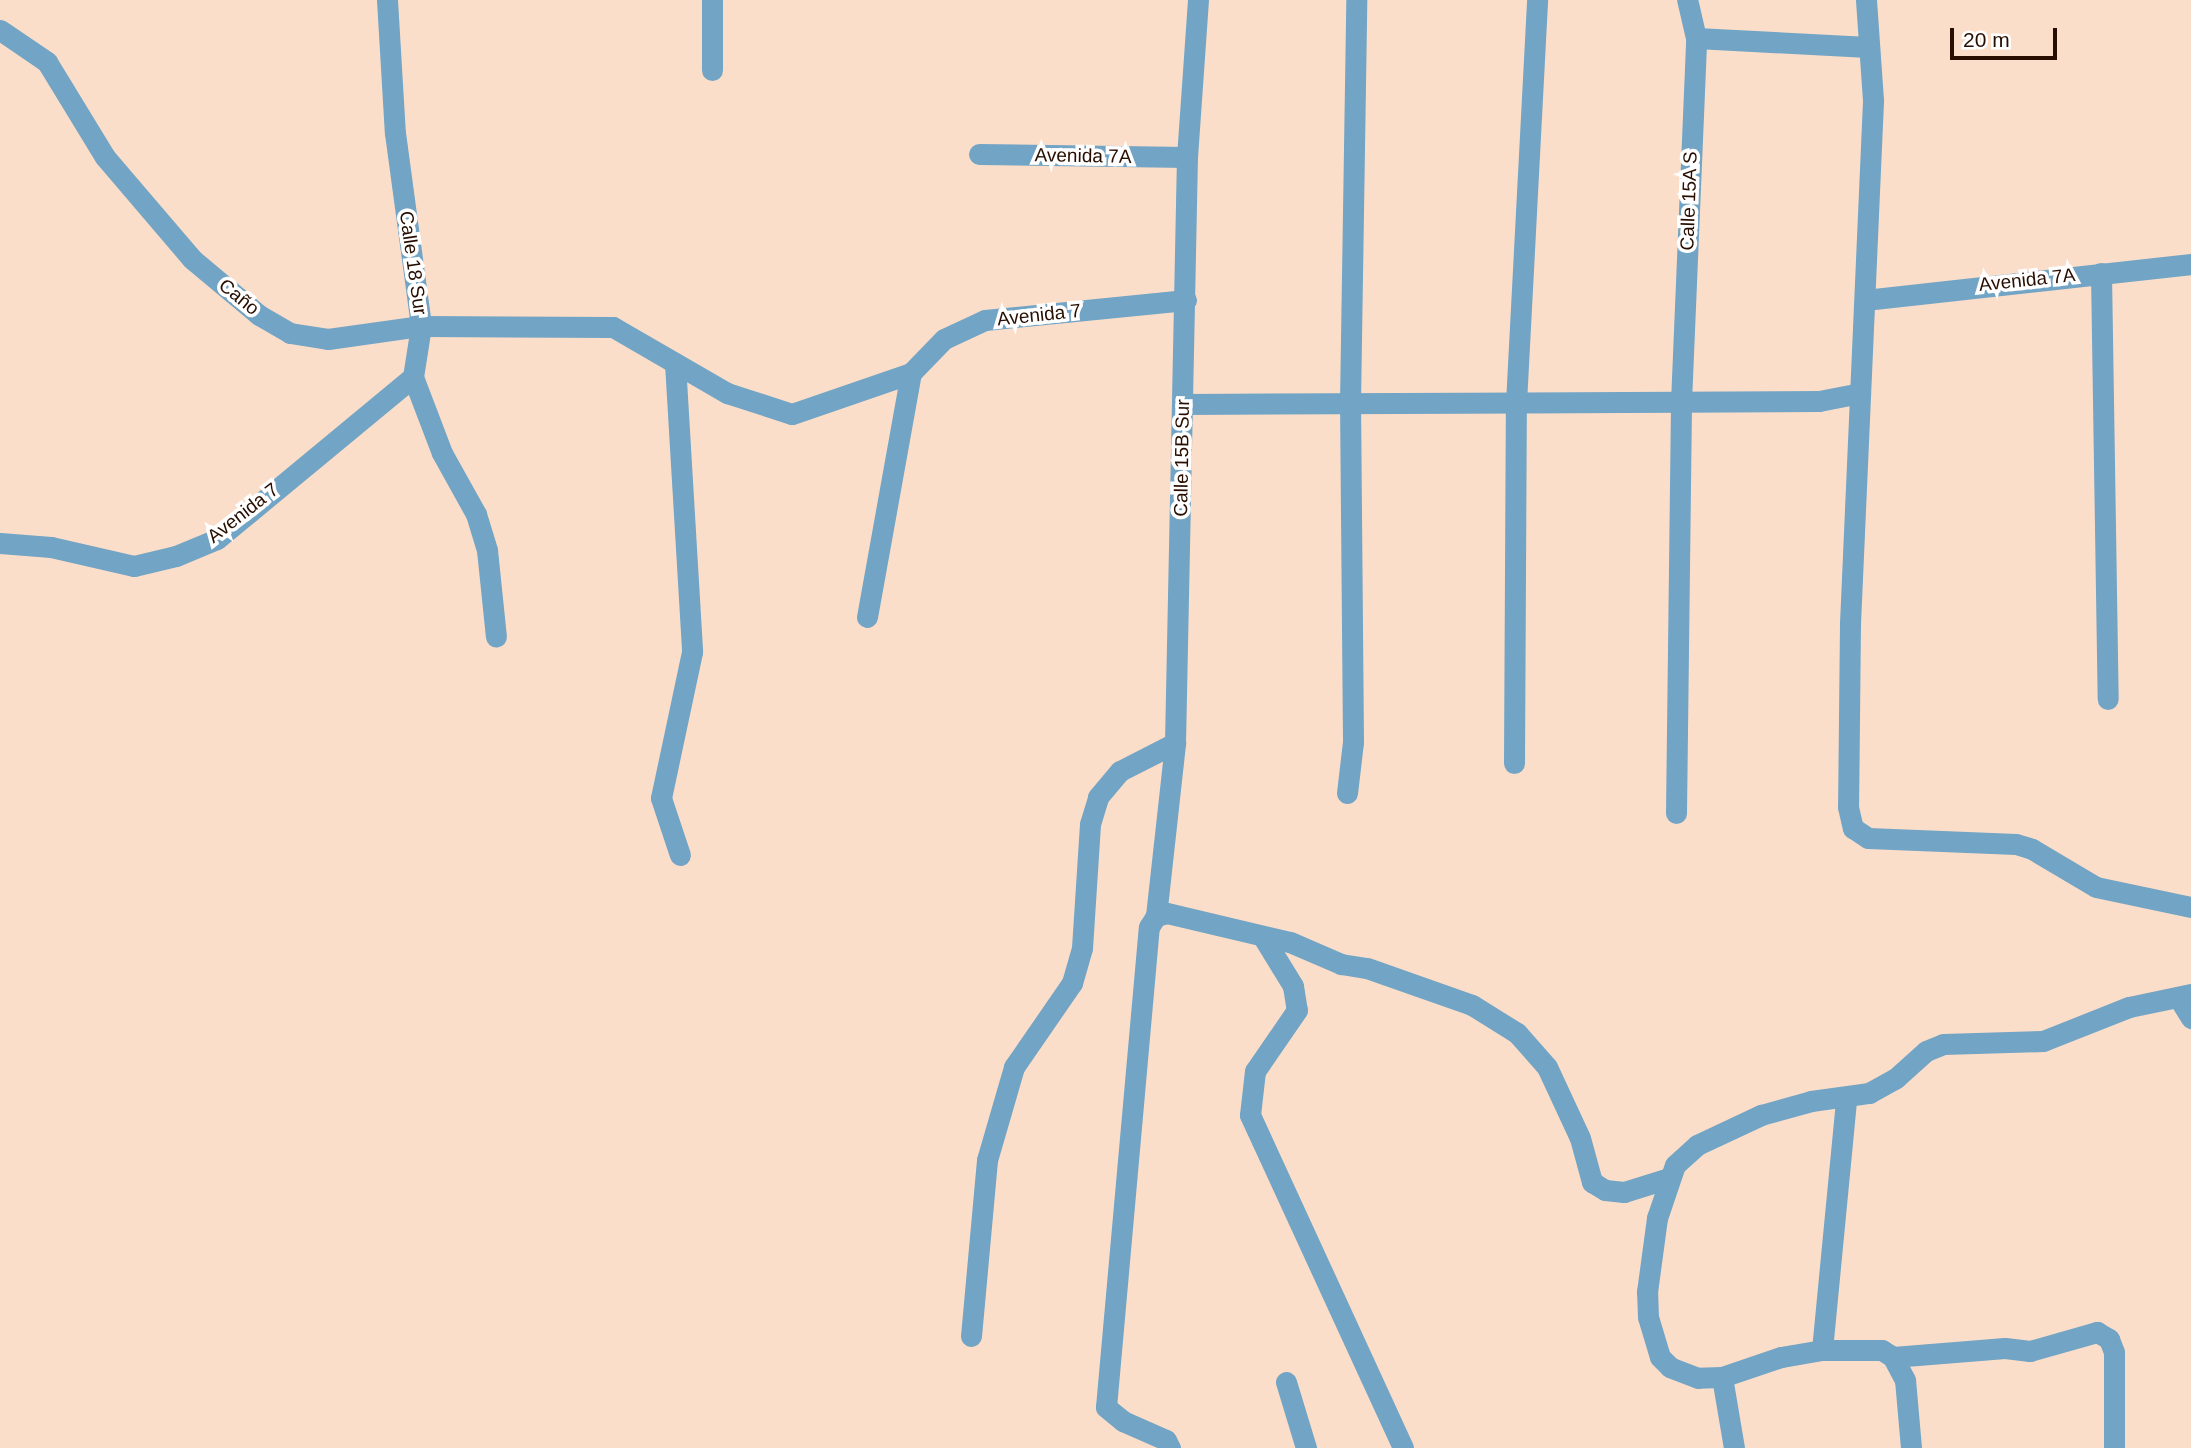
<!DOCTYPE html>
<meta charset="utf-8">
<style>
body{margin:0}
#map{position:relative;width:2191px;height:1448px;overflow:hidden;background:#fbdec9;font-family:Arial,sans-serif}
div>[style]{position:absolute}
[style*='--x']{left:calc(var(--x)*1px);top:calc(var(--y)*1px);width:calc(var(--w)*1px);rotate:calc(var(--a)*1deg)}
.street>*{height:21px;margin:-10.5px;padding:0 10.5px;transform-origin:10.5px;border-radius:10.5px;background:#71a4c5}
span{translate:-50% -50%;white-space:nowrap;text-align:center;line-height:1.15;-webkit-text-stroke:7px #fff;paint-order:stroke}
.street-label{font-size:19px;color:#270e00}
.scale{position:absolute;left:1950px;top:28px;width:107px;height:32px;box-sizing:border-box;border:4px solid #270e00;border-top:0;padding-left:9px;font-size:21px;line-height:24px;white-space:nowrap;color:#270e00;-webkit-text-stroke:5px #fff;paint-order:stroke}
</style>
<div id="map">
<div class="street">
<i style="--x:387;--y:0;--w:133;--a:86.6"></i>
<i style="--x:395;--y:133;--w:195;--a:82.3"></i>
<i style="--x:421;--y:326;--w:52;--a:98.9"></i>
<i style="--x:413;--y:377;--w:81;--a:69.1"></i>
<i style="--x:442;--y:453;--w:70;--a:60.9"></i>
<i style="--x:476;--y:514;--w:38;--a:73"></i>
<i style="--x:487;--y:550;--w:87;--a:84.1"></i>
<i style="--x:1866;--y:0;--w:101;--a:86"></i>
<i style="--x:1873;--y:101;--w:523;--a:92.52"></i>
<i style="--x:1850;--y:623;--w:184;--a:90.6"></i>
<i style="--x:1848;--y:807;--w:22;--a:77"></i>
<i style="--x:1853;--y:828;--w:18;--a:34"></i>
<i style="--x:1868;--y:838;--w:148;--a:2.3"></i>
<i style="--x:2016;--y:844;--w:17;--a:17"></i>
<i style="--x:2032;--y:849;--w:74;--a:30.7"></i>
<i style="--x:2096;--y:887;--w:97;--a:11.9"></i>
<i style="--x:0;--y:30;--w:57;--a:34.2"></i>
<i style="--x:47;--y:62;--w:111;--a:58.6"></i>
<i style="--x:105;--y:157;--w:134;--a:49.5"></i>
<i style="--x:192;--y:259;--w:87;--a:39.9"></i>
<i style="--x:259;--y:315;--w:36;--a:30"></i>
<i style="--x:290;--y:333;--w:38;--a:9"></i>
<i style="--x:328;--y:339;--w:94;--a:-8"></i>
<i style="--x:421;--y:326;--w:192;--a:0.3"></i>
<i style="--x:613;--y:327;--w:132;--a:30.1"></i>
<i style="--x:727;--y:393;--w:68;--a:17.9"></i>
<i style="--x:792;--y:414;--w:126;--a:-19"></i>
<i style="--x:911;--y:373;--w:47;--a:-45.9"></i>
<i style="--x:944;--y:339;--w:45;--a:-24.9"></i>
<i style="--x:985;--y:320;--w:202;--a:-5.7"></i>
<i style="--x:1696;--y:38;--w:172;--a:3"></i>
<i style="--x:712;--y:70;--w:70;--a:-90"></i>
<i style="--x:979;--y:154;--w:208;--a:0.8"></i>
<i style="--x:2101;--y:273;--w:426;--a:89.1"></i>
<i style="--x:1865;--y:300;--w:328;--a:-6.3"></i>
<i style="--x:675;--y:363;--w:289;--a:86.6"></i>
<i style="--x:692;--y:652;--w:149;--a:102"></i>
<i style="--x:661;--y:798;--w:60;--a:71.6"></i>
<i style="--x:1183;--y:404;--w:636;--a:-0.27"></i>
<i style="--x:1819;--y:401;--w:42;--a:-11"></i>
<i style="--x:0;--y:543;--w:51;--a:4.5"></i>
<i style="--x:51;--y:547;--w:85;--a:12.9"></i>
<i style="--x:134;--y:566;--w:43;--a:-13.4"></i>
<i style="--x:176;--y:556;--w:44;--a:-22.5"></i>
<i style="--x:217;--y:539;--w:254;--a:-39.6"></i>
<i style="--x:867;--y:617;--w:248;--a:-79.8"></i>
<i style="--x:1514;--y:763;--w:360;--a:-89.7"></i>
<i style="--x:1516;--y:403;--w:404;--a:-87"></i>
<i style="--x:1347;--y:793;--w:51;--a:-83.3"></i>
<i style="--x:1353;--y:742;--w:339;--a:-90.5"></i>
<i style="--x:1350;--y:403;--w:403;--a:-89.1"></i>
<i style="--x:1676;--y:813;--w:411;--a:-89.3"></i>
<i style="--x:1681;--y:402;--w:364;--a:-87.6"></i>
<i style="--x:1696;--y:38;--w:39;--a:-103"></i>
<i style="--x:1156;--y:916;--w:174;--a:-83.7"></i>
<i style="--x:1175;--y:743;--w:586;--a:-88.83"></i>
<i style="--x:1187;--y:157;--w:157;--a:-86"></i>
<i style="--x:1263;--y:937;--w:57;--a:58.5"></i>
<i style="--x:1293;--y:986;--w:24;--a:81"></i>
<i style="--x:1297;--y:1010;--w:74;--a:124.5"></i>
<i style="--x:1255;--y:1071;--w:44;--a:96.5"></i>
<i style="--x:1250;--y:1115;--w:366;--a:65.3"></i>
<i style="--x:2178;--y:997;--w:25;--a:58"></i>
<i style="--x:971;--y:1336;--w:177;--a:-84.8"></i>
<i style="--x:987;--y:1160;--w:97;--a:-73.8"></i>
<i style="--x:1014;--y:1067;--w:102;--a:-55.4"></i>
<i style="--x:1072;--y:983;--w:36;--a:-74"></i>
<i style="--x:1082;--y:948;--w:124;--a:-86.3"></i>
<i style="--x:1090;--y:824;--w:28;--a:-73"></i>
<i style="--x:1098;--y:797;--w:34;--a:-50"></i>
<i style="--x:1120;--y:771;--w:62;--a:-27"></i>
<i style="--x:1822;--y:1350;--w:252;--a:-84.5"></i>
<i style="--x:1893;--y:1357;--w:112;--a:-4.6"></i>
<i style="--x:2005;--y:1348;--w:25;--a:7"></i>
<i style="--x:2030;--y:1351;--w:70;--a:-15.8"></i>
<i style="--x:2097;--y:1332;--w:14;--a:30"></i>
<i style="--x:2109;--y:1339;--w:14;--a:69"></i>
<i style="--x:2114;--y:1352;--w:96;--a:90"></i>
<i style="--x:1722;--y:1377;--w:72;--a:80.4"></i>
<i style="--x:1286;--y:1382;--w:69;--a:73.1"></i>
<i style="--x:1170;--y:1448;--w:9;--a:-117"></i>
<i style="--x:1166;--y:1440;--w:47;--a:-156.2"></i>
<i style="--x:1123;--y:1421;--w:22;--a:-141"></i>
<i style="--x:1106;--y:1407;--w:482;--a:-84.9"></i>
<i style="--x:1149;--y:927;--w:13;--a:-58"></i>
<i style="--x:1156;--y:916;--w:11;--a:-15"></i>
<i style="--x:1167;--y:913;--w:126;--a:13.3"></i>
<i style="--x:1290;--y:942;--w:56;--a:23.3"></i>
<i style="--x:1341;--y:964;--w:26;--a:9"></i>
<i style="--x:1367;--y:968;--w:111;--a:19.4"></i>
<i style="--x:1472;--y:1005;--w:53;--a:31.9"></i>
<i style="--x:1517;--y:1033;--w:45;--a:48.6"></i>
<i style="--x:1547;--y:1067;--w:78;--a:65.1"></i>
<i style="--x:1580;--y:1138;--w:46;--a:74.7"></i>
<i style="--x:1592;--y:1182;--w:15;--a:32"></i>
<i style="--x:1605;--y:1190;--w:19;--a:6"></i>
<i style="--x:1624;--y:1192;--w:47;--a:-17.3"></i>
<i style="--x:1911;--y:1448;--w:68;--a:-95"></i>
<i style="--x:1905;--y:1380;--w:26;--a:-118"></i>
<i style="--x:1893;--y:1357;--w:13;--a:-148"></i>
<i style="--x:1882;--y:1350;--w:60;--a:180"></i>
<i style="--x:1822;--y:1350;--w:42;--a:170.3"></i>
<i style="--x:1781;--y:1357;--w:62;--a:161.3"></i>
<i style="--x:1722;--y:1377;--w:24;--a:178"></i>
<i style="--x:1698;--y:1378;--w:30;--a:-159"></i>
<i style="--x:1670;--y:1367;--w:14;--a:-135"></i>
<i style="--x:1660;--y:1357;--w:42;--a:-106.7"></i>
<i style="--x:1648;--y:1317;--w:25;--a:-92"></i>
<i style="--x:1647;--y:1292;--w:75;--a:-82.3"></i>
<i style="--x:1657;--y:1218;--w:56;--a:-71.2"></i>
<i style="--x:1675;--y:1165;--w:30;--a:-42"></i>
<i style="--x:1697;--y:1145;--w:71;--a:-25.1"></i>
<i style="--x:1761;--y:1115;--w:52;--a:-15.6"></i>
<i style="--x:1811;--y:1101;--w:59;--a:-7.9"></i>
<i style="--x:1869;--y:1093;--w:31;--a:-29"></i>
<i style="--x:1896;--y:1078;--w:40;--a:-42"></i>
<i style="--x:1926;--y:1051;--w:18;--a:-22"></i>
<i style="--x:1943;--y:1044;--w:100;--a:-1.7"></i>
<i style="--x:2043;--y:1041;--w:92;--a:-21.6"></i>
<i style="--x:2129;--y:1007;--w:63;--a:-11.8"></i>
</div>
<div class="street-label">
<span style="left:1083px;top:156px;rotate:1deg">Avenida 7A</span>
<span style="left:1689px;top:201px;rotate:-88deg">Calle 15A S</span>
<span style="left:413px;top:263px;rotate:82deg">Calle 18 Sur</span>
<span style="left:2027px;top:280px;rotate:-6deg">Avenida 7A</span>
<span style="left:239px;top:297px;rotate:39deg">Caño</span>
<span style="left:1039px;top:315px;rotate:-6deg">Avenida 7</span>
<span style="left:1182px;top:458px;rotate:-89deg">Calle 15B Sur</span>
<span style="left:243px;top:513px;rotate:-38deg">Avenida 7</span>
</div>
<div class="scale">20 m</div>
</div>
